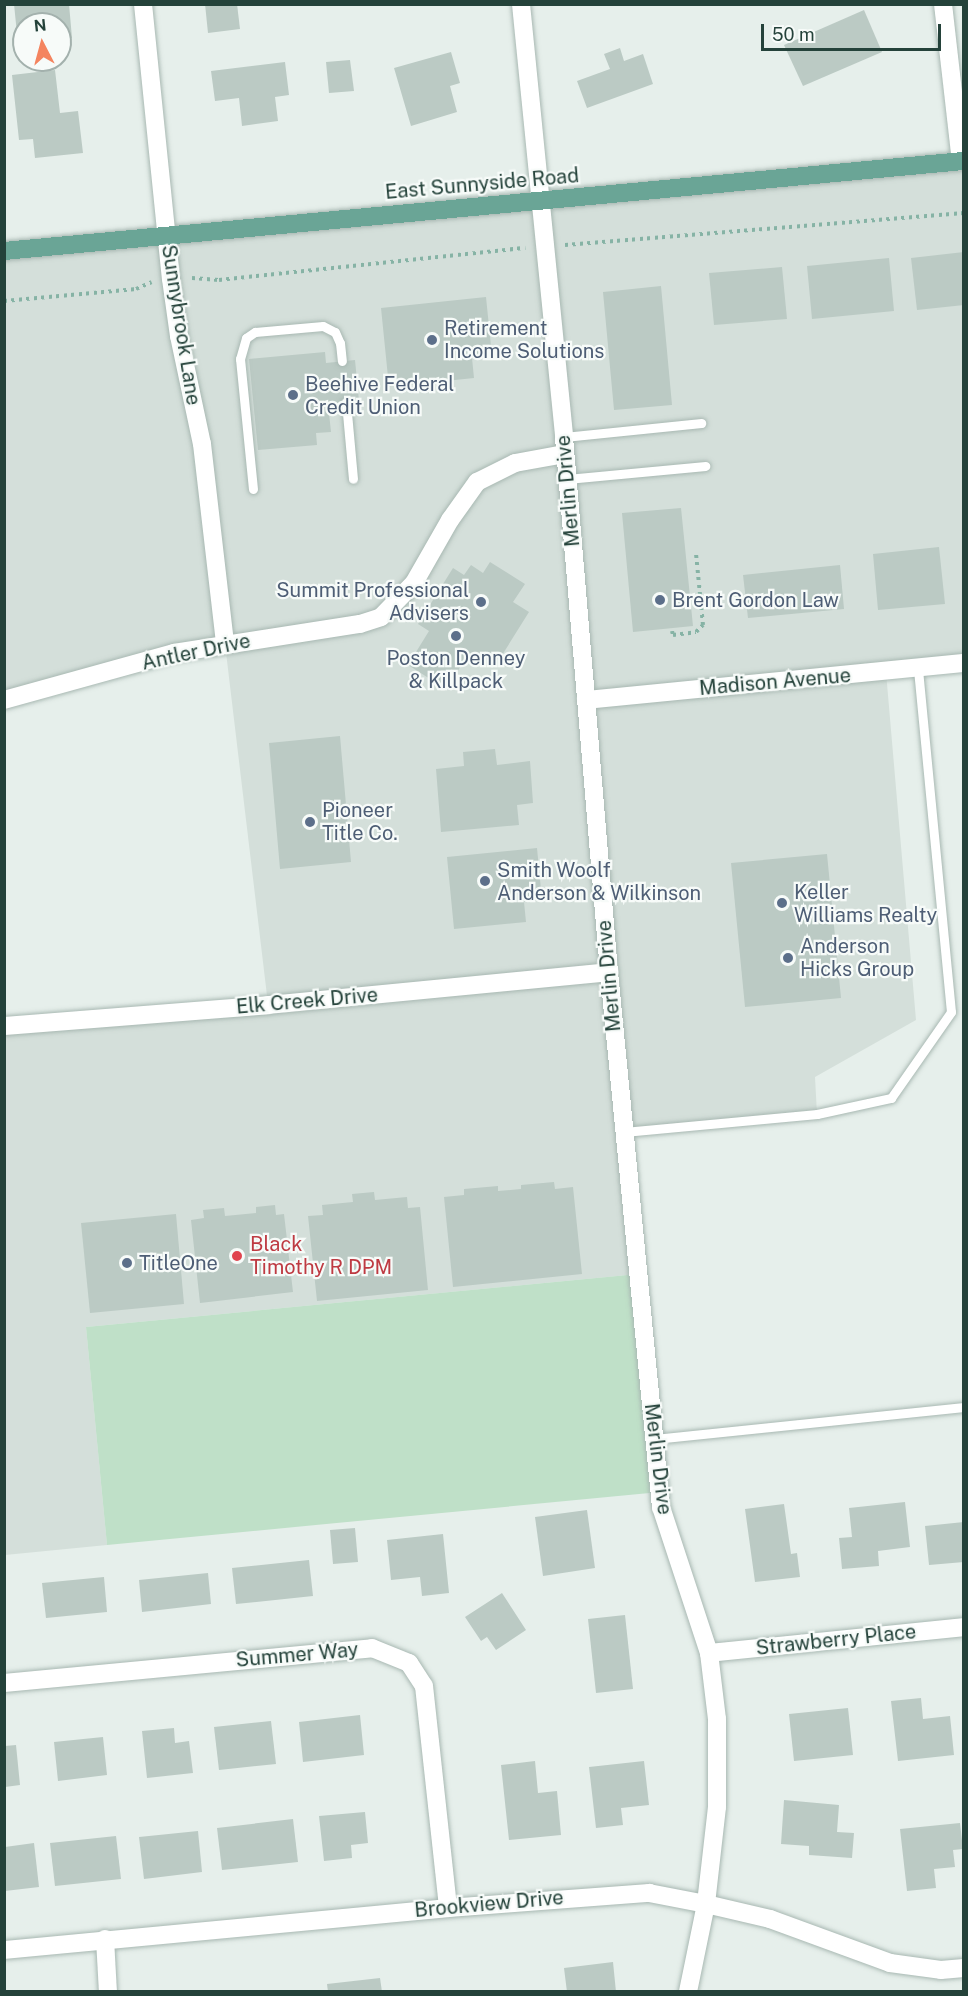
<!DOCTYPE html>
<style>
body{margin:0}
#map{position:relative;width:968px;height:1996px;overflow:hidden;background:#e6efeb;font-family:"Public Sans",sans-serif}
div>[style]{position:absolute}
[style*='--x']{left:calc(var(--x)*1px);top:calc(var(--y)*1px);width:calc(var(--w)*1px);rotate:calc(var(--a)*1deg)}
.built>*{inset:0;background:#d4dfda}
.green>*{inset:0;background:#bfe0c8}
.building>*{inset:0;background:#bbcac4}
.path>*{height:4px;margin-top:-2px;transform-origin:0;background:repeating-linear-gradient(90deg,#86b3a5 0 3px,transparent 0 7.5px)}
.roads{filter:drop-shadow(0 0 2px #a8b8b2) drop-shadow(0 0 2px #a8b8b2)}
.lane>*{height:9px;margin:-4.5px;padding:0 4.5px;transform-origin:4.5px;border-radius:4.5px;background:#fff}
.street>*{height:18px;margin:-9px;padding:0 9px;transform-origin:9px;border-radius:9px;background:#fff}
.primary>*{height:18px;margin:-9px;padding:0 9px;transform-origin:9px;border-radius:9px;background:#6aa596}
.dots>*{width:16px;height:16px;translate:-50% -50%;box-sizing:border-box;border:3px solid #f7fbf9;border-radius:50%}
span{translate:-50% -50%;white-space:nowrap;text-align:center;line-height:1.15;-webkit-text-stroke:4.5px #f7fbf9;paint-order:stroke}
.street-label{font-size:20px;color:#24423a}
.service-label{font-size:20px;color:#4e5e75}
.left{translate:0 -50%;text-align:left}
.right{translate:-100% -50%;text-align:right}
.health-label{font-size:20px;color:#be3a42}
.frame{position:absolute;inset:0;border:6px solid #24423a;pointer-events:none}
.north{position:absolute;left:12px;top:12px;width:60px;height:60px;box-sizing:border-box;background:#f7fbf9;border:2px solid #a3b1ad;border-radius:50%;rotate:354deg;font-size:16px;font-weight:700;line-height:24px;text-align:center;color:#24423a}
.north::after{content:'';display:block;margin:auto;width:21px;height:27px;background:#f4845f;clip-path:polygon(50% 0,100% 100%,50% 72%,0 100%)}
.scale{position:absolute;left:761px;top:24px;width:180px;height:27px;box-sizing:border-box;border:3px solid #24423a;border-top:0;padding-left:8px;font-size:18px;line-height:21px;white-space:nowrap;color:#24423a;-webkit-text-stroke:4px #f7fbf9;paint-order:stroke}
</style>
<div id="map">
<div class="built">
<i style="clip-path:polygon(963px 161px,963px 663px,886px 672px,916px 1020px,815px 1077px,817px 1114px,624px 1132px,638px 1274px,86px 1327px,107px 1545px,5px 1555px,5px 1028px,268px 1004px,225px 644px,5px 700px,5px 251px)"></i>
</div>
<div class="green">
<i style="clip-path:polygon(638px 1274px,660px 1492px,107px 1545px,86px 1327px)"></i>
</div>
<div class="building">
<i style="clip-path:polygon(14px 4px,69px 4px,72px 38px,60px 40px,60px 24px,24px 24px,24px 43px,18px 44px)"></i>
<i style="clip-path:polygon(205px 4px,237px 4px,240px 29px,208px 33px)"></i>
<i style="clip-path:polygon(864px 10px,882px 52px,803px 86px,784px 45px)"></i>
<i style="clip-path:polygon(620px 48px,624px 61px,643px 54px,653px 84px,587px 108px,577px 81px,610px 69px,604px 54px)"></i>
<i style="clip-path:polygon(451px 52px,460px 83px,450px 86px,457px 112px,411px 126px,394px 68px)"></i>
<i style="clip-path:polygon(350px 60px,354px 91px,329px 93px,326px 62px)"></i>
<i style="clip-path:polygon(285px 62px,289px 95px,275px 97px,278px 121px,242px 126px,239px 98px,215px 101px,211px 71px)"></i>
<i style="clip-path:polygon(55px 70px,60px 113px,78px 111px,83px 153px,35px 158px,33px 139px,19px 140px,12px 75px)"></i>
<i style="clip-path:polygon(964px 252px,964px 305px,917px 310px,911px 258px)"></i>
<i style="clip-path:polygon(889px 258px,894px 311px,812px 319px,807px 266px)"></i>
<i style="clip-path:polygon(782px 267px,787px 319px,714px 325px,709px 273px)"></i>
<i style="clip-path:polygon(661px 286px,672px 405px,614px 410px,603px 292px)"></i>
<i style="clip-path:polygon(486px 297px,492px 356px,472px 358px,474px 378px,389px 387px,381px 308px)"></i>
<i style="clip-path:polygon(325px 352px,326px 363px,355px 360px,359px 401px,328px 404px,331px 432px,316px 433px,317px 445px,258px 450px,249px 359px)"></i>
<i style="clip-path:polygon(681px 508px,693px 626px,633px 632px,622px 513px)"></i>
<i style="clip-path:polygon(939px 547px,945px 604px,878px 610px,873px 554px)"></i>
<i style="clip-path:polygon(490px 562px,525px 584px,513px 602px,529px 612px,499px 660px,489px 654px,482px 664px,468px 655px,446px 689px,408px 665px,429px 631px,418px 624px,453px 568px,464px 575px,471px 565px,483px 573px)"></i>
<i style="clip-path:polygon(840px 565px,844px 609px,748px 618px,743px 575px)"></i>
<i style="clip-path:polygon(340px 736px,351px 862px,280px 869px,269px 743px)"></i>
<i style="clip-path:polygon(495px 749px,497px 765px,530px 761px,533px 803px,517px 805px,519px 825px,441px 832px,436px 769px,464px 766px,463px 752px)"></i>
<i style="clip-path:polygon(537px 848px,542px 900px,524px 902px,526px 922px,454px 929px,447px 857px)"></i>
<i style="clip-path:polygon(827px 854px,841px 998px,745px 1007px,731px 863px)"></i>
<i style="clip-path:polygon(554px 1182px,555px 1189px,573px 1187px,582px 1274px,453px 1287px,444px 1197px,464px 1195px,464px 1189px,498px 1186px,498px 1191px,521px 1189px,521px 1185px)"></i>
<i style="clip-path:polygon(374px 1192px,375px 1200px,407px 1197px,408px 1208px,420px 1207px,428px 1290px,317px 1301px,308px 1216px,323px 1215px,322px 1205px,353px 1202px,352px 1194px)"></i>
<i style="clip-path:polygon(275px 1205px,276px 1215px,284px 1214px,293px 1292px,200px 1303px,191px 1220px,204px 1218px,203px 1210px,224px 1208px,225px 1216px,256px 1213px,256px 1207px)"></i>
<i style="clip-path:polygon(176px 1214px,184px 1304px,90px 1313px,81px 1223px)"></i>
<i style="clip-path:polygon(905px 1502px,910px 1547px,878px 1551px,879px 1566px,842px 1569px,839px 1538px,852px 1537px,849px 1508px)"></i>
<i style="clip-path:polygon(784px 1504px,791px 1554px,797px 1553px,800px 1577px,755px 1582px,745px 1509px)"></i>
<i style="clip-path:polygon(587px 1510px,595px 1568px,543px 1576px,535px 1517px)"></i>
<i style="clip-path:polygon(964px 1522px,964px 1562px,929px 1565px,925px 1526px)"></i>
<i style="clip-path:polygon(355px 1528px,358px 1562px,333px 1564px,330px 1530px)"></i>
<i style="clip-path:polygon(443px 1534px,449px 1593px,422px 1596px,420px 1577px,391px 1580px,387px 1540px)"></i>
<i style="clip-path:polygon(309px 1560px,313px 1596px,236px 1604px,232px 1568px)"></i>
<i style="clip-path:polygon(208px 1573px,211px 1604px,142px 1612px,139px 1580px)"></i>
<i style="clip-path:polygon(104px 1577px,107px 1612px,46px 1618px,42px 1583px)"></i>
<i style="clip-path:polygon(502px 1593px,526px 1630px,496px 1650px,487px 1637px,481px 1641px,465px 1617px)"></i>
<i style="clip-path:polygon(625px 1615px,633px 1689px,596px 1693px,588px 1619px)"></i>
<i style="clip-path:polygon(921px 1698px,923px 1719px,950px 1716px,954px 1755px,898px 1761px,891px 1701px)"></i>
<i style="clip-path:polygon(848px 1708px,853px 1755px,794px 1761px,789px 1714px)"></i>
<i style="clip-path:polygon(360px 1715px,364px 1755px,303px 1762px,299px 1722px)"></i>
<i style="clip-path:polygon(271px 1721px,276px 1764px,219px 1770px,214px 1727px)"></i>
<i style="clip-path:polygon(174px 1728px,175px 1743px,189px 1741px,193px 1773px,147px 1778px,142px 1731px)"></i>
<i style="clip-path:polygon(103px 1737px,107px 1775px,58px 1781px,54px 1742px)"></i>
<i style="clip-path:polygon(16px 1745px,20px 1785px,5px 1787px,5px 1746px)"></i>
<i style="clip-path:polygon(535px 1761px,538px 1793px,557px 1791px,561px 1835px,509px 1840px,501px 1765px)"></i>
<i style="clip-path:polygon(644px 1761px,649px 1805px,621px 1808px,623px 1825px,596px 1828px,589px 1767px)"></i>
<i style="clip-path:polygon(784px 1800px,839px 1805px,837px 1832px,854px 1833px,852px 1858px,809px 1855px,809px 1846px,781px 1844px)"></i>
<i style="clip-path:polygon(365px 1812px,368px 1843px,351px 1845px,352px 1858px,324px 1861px,319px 1816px)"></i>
<i style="clip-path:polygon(293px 1819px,298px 1862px,222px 1870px,217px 1828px)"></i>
<i style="clip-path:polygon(960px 1823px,963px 1849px,953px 1850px,955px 1867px,934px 1869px,936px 1888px,907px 1891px,900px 1829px)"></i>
<i style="clip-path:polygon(198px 1831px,202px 1872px,144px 1879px,139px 1837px)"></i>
<i style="clip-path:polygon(116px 1836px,121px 1879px,55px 1886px,50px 1843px)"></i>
<i style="clip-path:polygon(34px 1843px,39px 1887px,5px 1891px,5px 1847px)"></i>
<i style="clip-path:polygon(613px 1962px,616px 1992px,567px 1992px,564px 1968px)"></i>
<i style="clip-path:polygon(380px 1978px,382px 1992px,328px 1992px,327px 1984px)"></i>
</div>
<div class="path">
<i style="--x:565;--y:245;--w:400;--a:-4.6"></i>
<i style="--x:192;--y:278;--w:27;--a:4"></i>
<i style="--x:219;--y:280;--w:308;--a:-6"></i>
<i style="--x:4;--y:301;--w:133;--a:-5.2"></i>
<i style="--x:136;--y:289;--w:17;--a:-24"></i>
<i style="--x:672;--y:631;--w:4;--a:76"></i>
<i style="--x:673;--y:635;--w:23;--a:-7"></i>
<i style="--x:696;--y:632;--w:10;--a:-45"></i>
<i style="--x:703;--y:625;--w:71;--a:-95.6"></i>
</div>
<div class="roads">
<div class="lane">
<i style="--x:346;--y:402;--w:77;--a:84.8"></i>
<i style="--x:564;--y:437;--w:138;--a:-5.8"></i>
<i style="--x:567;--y:479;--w:139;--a:-5.4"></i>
<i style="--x:253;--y:489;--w:131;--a:-95.7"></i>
<i style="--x:240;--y:359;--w:22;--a:-74"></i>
<i style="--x:246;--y:338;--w:11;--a:-34"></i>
<i style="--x:255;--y:332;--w:68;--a:-5"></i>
<i style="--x:323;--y:326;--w:13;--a:27"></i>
<i style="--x:335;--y:332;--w:12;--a:66"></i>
<i style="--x:340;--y:343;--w:18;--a:84"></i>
<i style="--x:624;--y:1132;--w:194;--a:-5.3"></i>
<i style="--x:817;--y:1114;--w:76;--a:-12.2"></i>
<i style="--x:891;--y:1098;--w:105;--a:-55.1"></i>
<i style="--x:951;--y:1012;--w:346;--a:-95.5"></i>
<i style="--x:654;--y:1439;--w:312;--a:-5.9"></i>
</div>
<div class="street">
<i style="--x:143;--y:4;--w:276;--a:84.2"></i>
<i style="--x:171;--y:279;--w:58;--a:82"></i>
<i style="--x:179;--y:336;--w:110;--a:78"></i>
<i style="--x:202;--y:444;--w:201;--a:83.4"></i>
<i style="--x:521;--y:4;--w:435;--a:84.3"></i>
<i style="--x:564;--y:437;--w:537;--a:85.19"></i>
<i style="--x:609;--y:972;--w:538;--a:84.45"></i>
<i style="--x:661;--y:1507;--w:154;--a:71.8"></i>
<i style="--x:709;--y:1653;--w:66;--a:83.1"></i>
<i style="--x:717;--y:1719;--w:88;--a:90"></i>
<i style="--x:717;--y:1807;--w:98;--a:96.5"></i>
<i style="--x:706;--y:1904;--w:90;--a:101.6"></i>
<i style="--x:943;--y:4;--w:158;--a:83.5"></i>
<i style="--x:4;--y:700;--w:176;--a:-15.5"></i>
<i style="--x:174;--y:653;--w:188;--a:-8.9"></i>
<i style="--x:360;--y:624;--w:22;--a:-18"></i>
<i style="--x:381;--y:617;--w:47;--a:-45.9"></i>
<i style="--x:414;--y:583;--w:73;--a:-60.3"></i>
<i style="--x:450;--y:520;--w:47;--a:-54.6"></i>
<i style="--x:477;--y:482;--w:42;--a:-26.6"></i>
<i style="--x:515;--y:463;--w:51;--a:-10.2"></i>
<i style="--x:586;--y:700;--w:380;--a:-5.6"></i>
<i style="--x:4;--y:1026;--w:265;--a:-4.5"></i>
<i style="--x:268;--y:1005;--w:343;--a:-5.5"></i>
<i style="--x:709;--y:1653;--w:256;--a:-5.8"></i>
<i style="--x:4;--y:1683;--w:370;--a:-5.4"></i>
<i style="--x:372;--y:1648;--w:40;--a:22"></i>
<i style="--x:409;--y:1663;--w:27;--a:57"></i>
<i style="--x:424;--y:1686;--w:223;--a:83.8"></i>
<i style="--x:105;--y:1939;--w:53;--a:86.8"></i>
<i style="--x:4;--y:1950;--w:446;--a:-5.4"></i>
<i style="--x:448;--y:1908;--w:202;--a:-4.3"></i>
<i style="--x:649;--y:1893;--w:58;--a:10.9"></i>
<i style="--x:706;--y:1904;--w:66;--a:13.2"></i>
<i style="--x:770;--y:1919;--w:128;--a:20.1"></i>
<i style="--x:890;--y:1963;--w:51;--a:7.8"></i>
<i style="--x:941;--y:1970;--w:23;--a:-5"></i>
</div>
<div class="primary">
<i style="--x:4;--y:251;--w:964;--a:-5.36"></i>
</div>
</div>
<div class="dots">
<i style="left:432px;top:340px;background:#5c6f8a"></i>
<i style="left:293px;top:395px;background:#5c6f8a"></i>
<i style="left:660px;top:600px;background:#5c6f8a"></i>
<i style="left:481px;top:602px;background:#5c6f8a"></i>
<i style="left:456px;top:636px;background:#5c6f8a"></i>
<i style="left:310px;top:822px;background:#5c6f8a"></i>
<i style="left:485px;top:881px;background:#5c6f8a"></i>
<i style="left:782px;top:903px;background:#5c6f8a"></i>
<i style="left:788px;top:958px;background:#5c6f8a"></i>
<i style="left:237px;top:1256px;background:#e0444e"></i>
<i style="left:127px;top:1263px;background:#5c6f8a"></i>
</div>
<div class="street-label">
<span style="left:482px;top:184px;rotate:-5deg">East Sunnyside Road</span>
<span style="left:181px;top:325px;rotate:81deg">Sunnybrook Lane</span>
<span style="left:568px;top:491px;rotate:-95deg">Merlin Drive</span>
<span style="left:196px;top:652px;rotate:-12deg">Antler Drive</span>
<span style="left:775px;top:682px;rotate:-5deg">Madison Avenue</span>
<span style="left:609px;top:976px;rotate:-95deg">Merlin Drive</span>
<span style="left:307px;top:1001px;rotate:-5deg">Elk Creek Drive</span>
<span style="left:658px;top:1459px;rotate:83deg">Merlin Drive</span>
<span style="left:836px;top:1640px;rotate:-6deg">Strawberry Place</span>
<span style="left:297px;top:1655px;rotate:-5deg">Summer Way</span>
<span style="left:489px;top:1904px;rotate:-5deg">Brookview Drive</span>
</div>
<div class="service-label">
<span class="left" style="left:444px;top:340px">Retirement<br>Income Solutions</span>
<span class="left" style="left:305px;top:396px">Beehive Federal<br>Credit Union</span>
<span class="right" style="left:469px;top:602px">Summit Professional<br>Advisers</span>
<span class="left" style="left:672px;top:600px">Brent Gordon Law</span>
<span style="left:456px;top:670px">Poston Denney<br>&amp; Killpack</span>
<span class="left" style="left:322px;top:822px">Pioneer<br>Title Co.</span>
<span class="left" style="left:497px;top:882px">Smith Woolf<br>Anderson &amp; Wilkinson</span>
<span class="left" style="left:794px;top:904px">Keller<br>Williams Realty</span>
<span class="left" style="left:800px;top:958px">Anderson<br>Hicks Group</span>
<span class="left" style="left:139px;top:1263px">TitleOne</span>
</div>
<div class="health-label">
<span class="left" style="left:250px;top:1256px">Black<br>Timothy R DPM</span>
</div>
<div class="frame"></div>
<div class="north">N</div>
<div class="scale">50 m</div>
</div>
